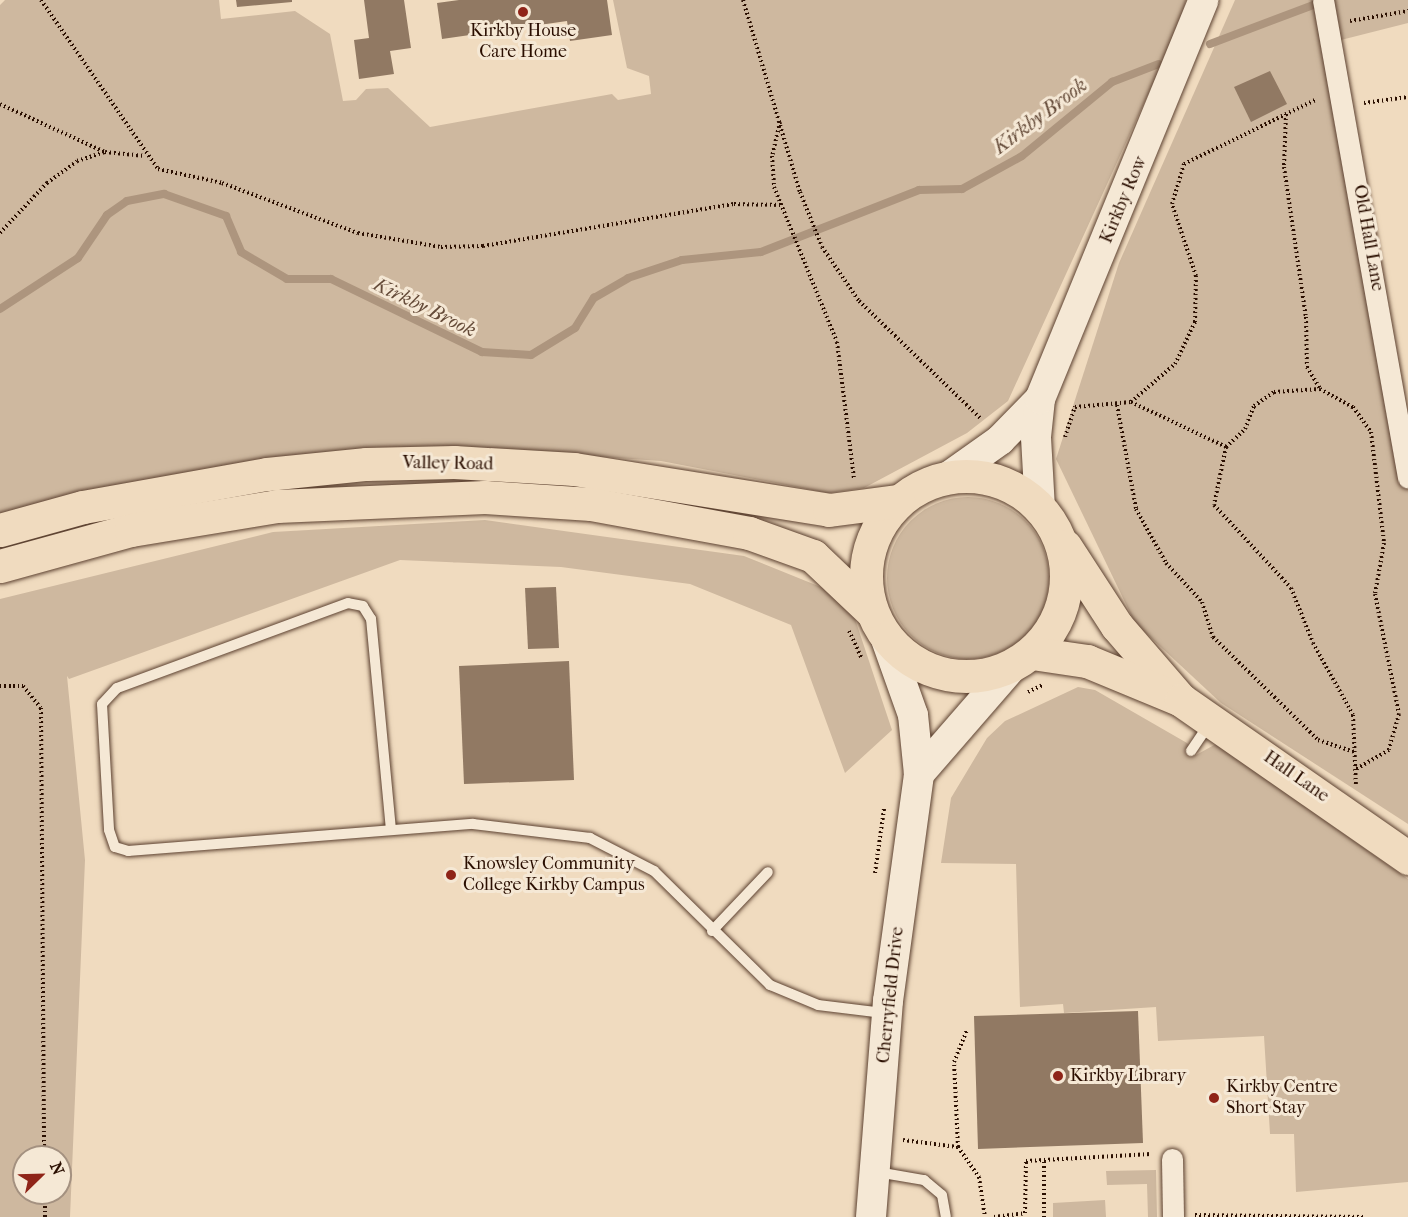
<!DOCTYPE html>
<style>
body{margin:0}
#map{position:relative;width:1408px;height:1217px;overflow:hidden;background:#f0dbbf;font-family:"IM FELL French Canon",serif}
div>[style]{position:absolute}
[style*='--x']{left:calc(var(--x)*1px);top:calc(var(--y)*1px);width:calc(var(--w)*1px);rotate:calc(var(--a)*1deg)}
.green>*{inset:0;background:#ceb89f}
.round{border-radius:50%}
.stream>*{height:8px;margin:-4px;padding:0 4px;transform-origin:4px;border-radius:4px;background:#ad957e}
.building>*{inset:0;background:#917963}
.path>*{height:4px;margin-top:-2px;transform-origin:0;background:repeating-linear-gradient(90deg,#2a0e00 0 1.5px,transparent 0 4.5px)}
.roads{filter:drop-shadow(0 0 2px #5c4130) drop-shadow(0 0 2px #5c4130)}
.lane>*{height:10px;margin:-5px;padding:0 5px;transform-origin:5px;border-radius:5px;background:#f5e8d5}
.street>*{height:21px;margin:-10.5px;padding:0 10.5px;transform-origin:10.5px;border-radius:10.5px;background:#f5e8d5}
.secondary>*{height:30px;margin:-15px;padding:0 15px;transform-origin:15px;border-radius:15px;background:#f5e8d5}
.primary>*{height:33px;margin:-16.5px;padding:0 16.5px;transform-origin:16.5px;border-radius:16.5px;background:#f0dbbf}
.primary>.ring{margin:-16.5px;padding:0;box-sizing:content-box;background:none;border:33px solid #f0dbbf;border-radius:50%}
.dots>*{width:16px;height:16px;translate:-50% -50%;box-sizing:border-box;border:3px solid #f5e8d5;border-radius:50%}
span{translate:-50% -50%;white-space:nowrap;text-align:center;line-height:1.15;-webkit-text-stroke:6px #f5e8d5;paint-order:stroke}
.poi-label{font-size:18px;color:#2a0e00}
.left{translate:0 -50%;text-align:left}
.street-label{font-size:18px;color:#2a0e00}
.water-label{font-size:20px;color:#654b39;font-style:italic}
.north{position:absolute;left:12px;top:1145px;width:60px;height:60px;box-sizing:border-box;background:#f5e8d5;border:2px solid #a49180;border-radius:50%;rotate:67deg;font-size:16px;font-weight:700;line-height:24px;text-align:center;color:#2a0e00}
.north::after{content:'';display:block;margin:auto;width:21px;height:27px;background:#8f2418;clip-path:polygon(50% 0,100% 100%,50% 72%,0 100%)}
</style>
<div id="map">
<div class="green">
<i style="clip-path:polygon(5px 0,219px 0,221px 19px,295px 11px,330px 34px,343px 101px,356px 100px,366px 89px,388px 88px,430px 127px,612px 94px,618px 100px,651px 94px,649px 76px,627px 68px,613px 0,1186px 0,1177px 31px,1008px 401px,967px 433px,864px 488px,828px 493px,661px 461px,530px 452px,0 516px,0 5px)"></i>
<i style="clip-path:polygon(1235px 0,1313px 0,1329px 63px,1408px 491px,1408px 824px,1221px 703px,1135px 623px,1056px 459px,1119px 263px)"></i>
<i style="clip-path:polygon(1322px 0,1408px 0,1408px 23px,1333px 42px)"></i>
<i class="round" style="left:887px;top:497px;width:162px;height:162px"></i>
<i style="clip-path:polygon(evenodd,485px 520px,744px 556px,848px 598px,892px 730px,845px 773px,791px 625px,690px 584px,561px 567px,400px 560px,69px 679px,67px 676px,85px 860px,70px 1217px,0 1217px,0 599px,273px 532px,485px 520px,24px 1157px,60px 1157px,60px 1193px,24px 1193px,24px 1157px)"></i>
<i style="clip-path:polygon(1078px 687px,1095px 690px,1187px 743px,1196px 755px,1216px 744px,1408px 879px,1408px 1182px,1296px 1192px,1294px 1134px,1270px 1134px,1264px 1036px,1158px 1041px,1156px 1007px,1064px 1013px,1063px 1004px,1020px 1007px,1016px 864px,941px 863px,951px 798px,987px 738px,1005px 721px)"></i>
<i style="clip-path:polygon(1156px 1170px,1157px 1217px,1148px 1217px,1147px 1184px,1107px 1185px,1106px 1171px)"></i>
<i style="clip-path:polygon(1105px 1200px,1106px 1217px,1053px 1217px,1053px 1203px)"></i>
</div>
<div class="stream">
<i style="--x:1210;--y:44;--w:119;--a:-20.7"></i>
<i style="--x:0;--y:309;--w:93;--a:-33.2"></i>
<i style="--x:78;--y:258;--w:52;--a:-56"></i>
<i style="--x:107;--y:215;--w:24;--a:-35"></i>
<i style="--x:127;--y:201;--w:38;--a:-11"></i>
<i style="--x:164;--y:194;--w:66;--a:19.5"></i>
<i style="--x:226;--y:216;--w:39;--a:67"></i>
<i style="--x:241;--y:252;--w:53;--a:30.4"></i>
<i style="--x:287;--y:279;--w:44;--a:0"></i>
<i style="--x:331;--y:279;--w:168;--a:25.8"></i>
<i style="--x:482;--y:352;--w:49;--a:3.5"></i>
<i style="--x:531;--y:355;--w:52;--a:-31.5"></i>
<i style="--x:575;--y:328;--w:36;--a:-58"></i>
<i style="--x:594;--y:298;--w:39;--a:-30"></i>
<i style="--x:628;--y:278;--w:57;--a:-18.4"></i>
<i style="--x:682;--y:260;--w:79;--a:-5.8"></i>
<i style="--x:761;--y:252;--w:170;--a:-21.4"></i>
<i style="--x:919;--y:190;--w:43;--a:-1.3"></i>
<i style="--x:962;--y:189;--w:68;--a:-28.8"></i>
<i style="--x:1022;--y:156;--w:117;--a:-39.4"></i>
<i style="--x:1112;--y:82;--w:50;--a:-21"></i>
</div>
<div class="building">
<i style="clip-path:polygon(236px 0,292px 0,292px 2px,237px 7px)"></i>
<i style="clip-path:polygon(364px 0,404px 0,411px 48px,390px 51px,394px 74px,359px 79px,354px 40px,369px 38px)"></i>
<i style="clip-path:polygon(459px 0,607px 0,612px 35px,570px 41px,567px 21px,442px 39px,437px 3px)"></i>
<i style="clip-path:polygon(1270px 71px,1287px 104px,1251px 122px,1234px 87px)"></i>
<i style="clip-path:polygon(556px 587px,559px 648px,528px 649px,525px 588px)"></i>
<i style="clip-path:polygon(569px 661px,574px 780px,464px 784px,459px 666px)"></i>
<i style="clip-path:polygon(1138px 1011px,1143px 1143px,978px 1149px,974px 1016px)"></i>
</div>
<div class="path">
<i style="--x:41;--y:0;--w:206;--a:55.3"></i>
<i style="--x:158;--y:169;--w:66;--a:12.3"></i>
<i style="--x:222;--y:183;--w:145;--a:20.2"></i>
<i style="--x:358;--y:233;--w:84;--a:9.6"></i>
<i style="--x:441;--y:247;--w:42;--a:-1.4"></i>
<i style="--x:483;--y:246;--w:254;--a:-9.5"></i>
<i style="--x:734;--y:204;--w:47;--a:1.2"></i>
<i style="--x:743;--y:0;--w:200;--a:73.5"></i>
<i style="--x:800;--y:192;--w:59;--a:68.2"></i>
<i style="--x:822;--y:247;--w:65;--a:55.6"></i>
<i style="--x:859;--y:301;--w:170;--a:44"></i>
<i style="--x:1350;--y:21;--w:59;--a:-9.8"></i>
<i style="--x:1364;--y:103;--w:44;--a:-7.8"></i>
<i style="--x:0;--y:104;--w:115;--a:24.6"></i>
<i style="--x:105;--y:152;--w:40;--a:5.7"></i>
<i style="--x:1286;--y:114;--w:53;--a:92.2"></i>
<i style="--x:1284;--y:167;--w:152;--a:81.7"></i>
<i style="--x:1306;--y:317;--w:50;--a:88.9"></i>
<i style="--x:1307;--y:367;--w:26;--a:59"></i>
<i style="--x:1320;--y:389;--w:38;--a:29"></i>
<i style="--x:1353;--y:407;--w:31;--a:54"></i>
<i style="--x:1371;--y:432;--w:112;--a:83.3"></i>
<i style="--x:1384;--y:543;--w:52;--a:100"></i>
<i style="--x:1375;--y:594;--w:122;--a:78.7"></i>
<i style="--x:1399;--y:714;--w:37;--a:106"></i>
<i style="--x:1389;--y:750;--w:38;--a:150"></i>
<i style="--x:780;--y:122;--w:35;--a:103"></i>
<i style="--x:772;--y:156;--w:31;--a:86"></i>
<i style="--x:774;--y:187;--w:167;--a:67.9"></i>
<i style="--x:837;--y:342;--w:138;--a:82.9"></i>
<i style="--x:0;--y:233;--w:69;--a:-46.8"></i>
<i style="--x:47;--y:183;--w:37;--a:-36"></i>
<i style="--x:77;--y:161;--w:29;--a:-18"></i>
<i style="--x:1131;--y:402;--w:58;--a:-40.8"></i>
<i style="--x:1175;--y:364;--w:47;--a:-64.5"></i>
<i style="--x:1195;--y:322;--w:46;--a:-88.8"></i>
<i style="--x:1196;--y:276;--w:76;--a:-108.4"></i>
<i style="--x:1172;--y:204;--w:42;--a:-73.3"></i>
<i style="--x:1184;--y:164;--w:148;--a:-26"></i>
<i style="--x:1117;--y:405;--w:106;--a:79.6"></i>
<i style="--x:1136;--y:509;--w:62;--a:60.9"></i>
<i style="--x:1166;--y:563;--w:53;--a:47.3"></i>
<i style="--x:1202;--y:602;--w:37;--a:73"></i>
<i style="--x:1213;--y:637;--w:147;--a:44.4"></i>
<i style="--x:1318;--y:740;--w:39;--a:18"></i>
<i style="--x:1065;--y:437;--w:32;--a:-72"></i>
<i style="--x:1075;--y:407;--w:56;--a:-5.1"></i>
<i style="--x:1131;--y:402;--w:105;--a:25.3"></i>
<i style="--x:1226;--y:447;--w:59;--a:101.7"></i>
<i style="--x:1214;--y:505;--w:113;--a:47.1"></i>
<i style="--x:1291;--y:588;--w:59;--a:68.2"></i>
<i style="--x:1313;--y:643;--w:82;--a:60.9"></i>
<i style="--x:1353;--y:715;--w:72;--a:87.6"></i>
<i style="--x:1226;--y:447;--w:26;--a:-43"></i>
<i style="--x:1245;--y:429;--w:25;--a:-69"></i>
<i style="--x:1254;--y:406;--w:24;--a:-35"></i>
<i style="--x:1274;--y:392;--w:46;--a:-3.7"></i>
<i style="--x:849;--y:631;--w:29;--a:65"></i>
<i style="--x:0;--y:686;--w:23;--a:0"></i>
<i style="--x:23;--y:686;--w:28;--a:51"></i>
<i style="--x:41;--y:708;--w:449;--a:89.6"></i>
<i style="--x:1028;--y:692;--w:17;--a:-25"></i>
<i style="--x:875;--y:873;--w:65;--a:-82"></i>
<i style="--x:903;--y:1140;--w:55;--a:7.3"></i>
<i style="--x:958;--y:1147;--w:37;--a:55"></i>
<i style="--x:979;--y:1177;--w:40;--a:81.5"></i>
<i style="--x:958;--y:1147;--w:85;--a:-92.7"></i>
<i style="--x:954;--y:1062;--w:35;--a:-68"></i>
<i style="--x:45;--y:1193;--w:24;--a:90"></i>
<i style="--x:1195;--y:1215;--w:170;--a:0.7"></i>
<i style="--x:994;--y:1217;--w:31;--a:-7"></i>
<i style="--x:1025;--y:1213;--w:52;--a:-88.9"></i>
<i style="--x:1026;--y:1161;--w:125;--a:-3.2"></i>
<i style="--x:1044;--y:1217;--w:57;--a:-90"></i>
</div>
<div class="roads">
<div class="lane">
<i style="--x:1191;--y:751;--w:34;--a:-56"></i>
<i style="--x:391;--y:830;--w:212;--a:-95.4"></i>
<i style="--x:371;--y:619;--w:15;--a:-122"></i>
<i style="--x:363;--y:606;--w:15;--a:-169"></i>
<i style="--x:348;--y:603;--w:246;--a:159.8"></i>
<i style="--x:117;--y:688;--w:22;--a:133"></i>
<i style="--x:102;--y:704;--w:126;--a:86.8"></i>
<i style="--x:109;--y:830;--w:18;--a:71"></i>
<i style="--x:115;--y:847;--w:14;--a:17"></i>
<i style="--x:128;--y:851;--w:346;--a:-4.5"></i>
<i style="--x:473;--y:824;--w:118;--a:6.8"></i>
<i style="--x:590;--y:838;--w:72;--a:27.3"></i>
<i style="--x:654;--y:871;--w:163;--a:44.5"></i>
<i style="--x:770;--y:985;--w:52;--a:22.6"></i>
<i style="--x:818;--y:1005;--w:66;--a:6.9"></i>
<i style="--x:712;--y:931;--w:81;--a:-46.5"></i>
<i style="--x:877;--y:1172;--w:48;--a:9.7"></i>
<i style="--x:924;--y:1180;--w:23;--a:40"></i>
<i style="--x:942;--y:1195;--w:22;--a:80"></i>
</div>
<div class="street">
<i style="--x:1323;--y:0;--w:485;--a:79.9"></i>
<i style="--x:1172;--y:1159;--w:58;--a:89"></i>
</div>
<div class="secondary">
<i style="--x:948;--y:477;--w:64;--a:-35.4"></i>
<i style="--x:1000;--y:440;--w:57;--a:-45.7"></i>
<i style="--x:1040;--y:509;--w:72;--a:-93.2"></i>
<i style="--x:1036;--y:437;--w:38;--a:-84"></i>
<i style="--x:1040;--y:399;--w:431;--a:-67.7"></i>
<i style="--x:919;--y:774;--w:142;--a:-49"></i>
<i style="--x:871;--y:1217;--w:217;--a:-85.5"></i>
<i style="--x:888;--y:1001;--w:229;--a:-82.2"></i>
<i style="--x:919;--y:774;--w:59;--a:-95.8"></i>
<i style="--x:913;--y:715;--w:81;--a:-109.6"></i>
</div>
<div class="primary">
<i class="ring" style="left:866px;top:476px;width:167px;height:167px"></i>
<i style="--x:0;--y:530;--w:86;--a:-15.5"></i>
<i style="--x:83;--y:507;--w:187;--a:-10.2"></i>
<i style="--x:267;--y:474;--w:100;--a:-5.8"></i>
<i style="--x:366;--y:464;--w:88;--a:-1.3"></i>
<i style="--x:454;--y:462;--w:120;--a:3.3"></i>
<i style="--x:574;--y:469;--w:258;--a:9.1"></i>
<i style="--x:829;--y:510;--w:70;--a:-7.4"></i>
<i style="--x:1065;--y:546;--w:95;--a:57"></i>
<i style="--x:1117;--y:626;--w:96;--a:49.2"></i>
<i style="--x:0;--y:566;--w:136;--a:-15.4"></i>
<i style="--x:131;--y:530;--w:148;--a:-9.3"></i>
<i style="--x:277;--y:506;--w:208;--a:-2.5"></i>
<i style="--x:485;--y:497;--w:106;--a:3.8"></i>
<i style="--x:591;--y:504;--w:161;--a:10.4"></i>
<i style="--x:749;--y:533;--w:68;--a:19.8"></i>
<i style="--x:813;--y:556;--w:79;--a:43.5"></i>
<i style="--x:1032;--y:653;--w:56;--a:8.3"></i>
<i style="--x:1087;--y:661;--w:102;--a:22.5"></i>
<i style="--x:1181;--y:700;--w:277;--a:34.8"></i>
</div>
</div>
<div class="dots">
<i style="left:523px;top:12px;background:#8f2418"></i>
<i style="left:451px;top:875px;background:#8f2418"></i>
<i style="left:1058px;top:1076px;background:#8f2418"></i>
<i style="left:1214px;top:1098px;background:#8f2418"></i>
</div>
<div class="poi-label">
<span style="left:523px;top:42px">Kirkby House<br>Care Home</span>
<span class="left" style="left:463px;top:875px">Knowsley Community<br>College Kirkby Campus</span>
<span class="left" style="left:1070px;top:1076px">Kirkby Library</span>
<span class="left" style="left:1226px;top:1098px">Kirkby Centre<br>Short Stay</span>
</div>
<div class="street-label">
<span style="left:1124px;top:200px;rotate:-67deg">Kirkby Row</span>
<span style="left:1368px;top:238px;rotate:80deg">Old Hall Lane</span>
<span style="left:448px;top:464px;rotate:1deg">Valley Road</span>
<span style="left:1296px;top:777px;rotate:35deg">Hall Lane</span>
<span style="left:891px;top:995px;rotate:-84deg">Cherryfield Drive</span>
</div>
<div class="water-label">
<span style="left:1040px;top:116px;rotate:-37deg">Kirkby Brook</span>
<span style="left:425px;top:307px;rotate:26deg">Kirkby Brook</span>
</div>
<div class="north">N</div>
</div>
